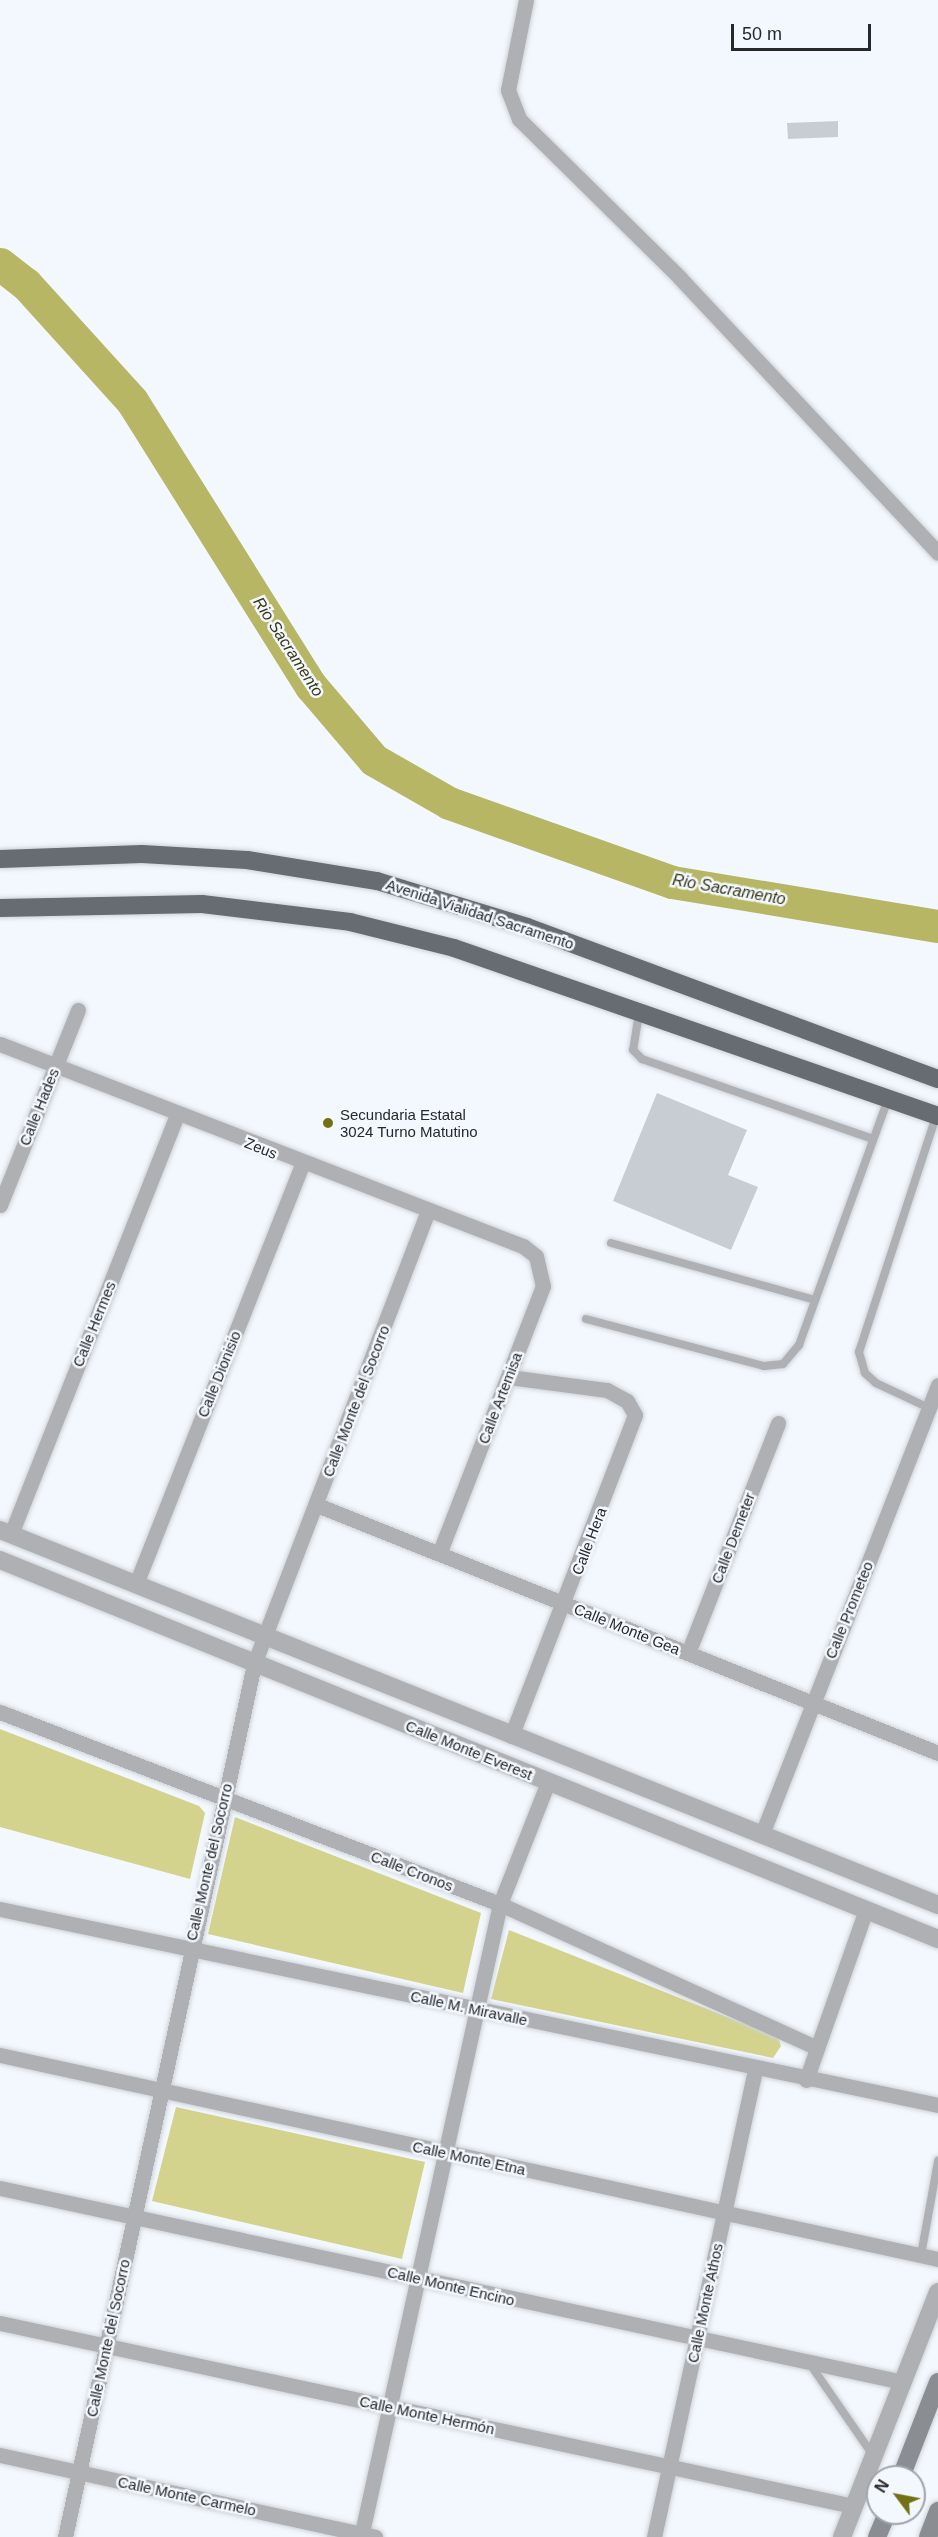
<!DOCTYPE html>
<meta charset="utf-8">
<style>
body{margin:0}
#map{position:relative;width:938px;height:2537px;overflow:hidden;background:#f3f8fe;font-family:Arial,sans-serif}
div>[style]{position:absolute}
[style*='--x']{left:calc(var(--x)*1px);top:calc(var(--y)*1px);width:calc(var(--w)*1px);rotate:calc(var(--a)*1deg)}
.green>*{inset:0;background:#d3d38d}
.river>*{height:33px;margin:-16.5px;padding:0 16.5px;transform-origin:16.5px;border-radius:16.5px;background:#b7b664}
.building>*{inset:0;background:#c8cdd4}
.roads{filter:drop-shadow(0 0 2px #ced3d8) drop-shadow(0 0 2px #ced3d8)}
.service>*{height:8px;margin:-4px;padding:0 4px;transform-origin:4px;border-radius:4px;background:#aeb0b3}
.minor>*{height:15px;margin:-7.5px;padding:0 7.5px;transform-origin:7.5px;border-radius:7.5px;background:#aeb0b3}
.tertiary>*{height:18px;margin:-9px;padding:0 9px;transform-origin:9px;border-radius:9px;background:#aeb0b3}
.secondary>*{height:18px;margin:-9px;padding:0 9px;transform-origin:9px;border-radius:9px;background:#8a8e92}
.trunk>*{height:18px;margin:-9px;padding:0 9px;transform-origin:9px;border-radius:9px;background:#666c71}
.dots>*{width:16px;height:16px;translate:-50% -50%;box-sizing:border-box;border:3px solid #f3f8fe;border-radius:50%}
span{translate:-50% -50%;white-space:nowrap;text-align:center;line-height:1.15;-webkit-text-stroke:5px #f3f8fe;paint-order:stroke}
.street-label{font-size:15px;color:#26282a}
.poi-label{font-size:15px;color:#26282a}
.left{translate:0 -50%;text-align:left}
.water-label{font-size:16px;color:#383713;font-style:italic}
.north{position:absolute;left:866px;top:2465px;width:60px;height:60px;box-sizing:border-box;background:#f3f8fe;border:2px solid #a1a5a9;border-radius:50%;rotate:302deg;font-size:16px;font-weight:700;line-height:24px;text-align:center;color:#26282a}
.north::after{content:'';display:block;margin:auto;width:21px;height:27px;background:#737113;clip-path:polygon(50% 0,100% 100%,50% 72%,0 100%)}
.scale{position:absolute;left:731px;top:24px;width:140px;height:27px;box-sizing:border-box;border:3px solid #26282a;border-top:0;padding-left:8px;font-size:18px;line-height:21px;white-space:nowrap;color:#26282a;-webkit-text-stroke:4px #f3f8fe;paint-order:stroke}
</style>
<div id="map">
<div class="green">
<i style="clip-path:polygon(0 1729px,199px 1806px,205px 1813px,190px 1879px,0 1827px)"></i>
<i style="clip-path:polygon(235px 1817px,481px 1913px,463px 1993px,208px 1934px)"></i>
<i style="clip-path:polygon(509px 1930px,778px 2037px,781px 2046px,773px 2058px,491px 1999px)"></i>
<i style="clip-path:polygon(176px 2107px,425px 2162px,402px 2259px,152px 2201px)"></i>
</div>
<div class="river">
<i style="--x:0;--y:264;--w:33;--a:38"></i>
<i style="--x:26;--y:284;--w:158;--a:47.8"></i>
<i style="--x:132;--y:401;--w:337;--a:57.9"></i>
<i style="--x:311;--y:686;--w:97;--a:49.6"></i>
<i style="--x:374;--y:760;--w:86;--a:29.8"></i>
<i style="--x:449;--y:803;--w:237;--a:19.5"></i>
<i style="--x:672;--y:882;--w:270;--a:9.4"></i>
</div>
<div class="building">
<i style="clip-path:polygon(838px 121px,838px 137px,788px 139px,787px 123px)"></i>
<i style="clip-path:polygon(657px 1093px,747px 1130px,728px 1175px,758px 1187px,731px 1250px,613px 1201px)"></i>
</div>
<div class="roads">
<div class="service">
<i style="--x:639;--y:1013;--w:37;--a:99"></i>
<i style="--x:633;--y:1050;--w:13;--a:45"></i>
<i style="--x:642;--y:1059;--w:244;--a:19.1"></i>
<i style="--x:611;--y:1243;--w:212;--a:15.6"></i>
<i style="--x:586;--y:1319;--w:184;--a:14.8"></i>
<i style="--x:764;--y:1366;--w:19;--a:-6"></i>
<i style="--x:783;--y:1364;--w:25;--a:-50"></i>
<i style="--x:799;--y:1345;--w:262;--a:-70.1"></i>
<i style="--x:929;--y:1408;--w:59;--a:-154.7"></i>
<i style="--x:876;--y:1383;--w:15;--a:-138"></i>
<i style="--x:865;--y:1373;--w:22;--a:-106"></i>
<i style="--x:859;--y:1352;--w:248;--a:-71.9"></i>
<i style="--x:921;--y:2255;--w:96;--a:-79.7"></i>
<i style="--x:810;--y:2364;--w:109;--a:55.4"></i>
</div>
<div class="minor">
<i style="--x:526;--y:0;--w:92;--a:101.3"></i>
<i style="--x:508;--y:90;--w:31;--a:69"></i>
<i style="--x:519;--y:119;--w:226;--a:44.6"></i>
<i style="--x:680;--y:278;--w:377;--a:46.8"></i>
<i style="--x:0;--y:1044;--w:561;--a:21.12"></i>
<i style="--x:523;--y:1246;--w:16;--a:38"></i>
<i style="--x:536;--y:1256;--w:31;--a:77"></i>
<i style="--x:543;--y:1286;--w:287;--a:111.2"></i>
<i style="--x:0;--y:1205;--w:210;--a:-68.2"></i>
<i style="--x:509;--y:1377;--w:99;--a:7.6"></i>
<i style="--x:607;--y:1390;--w:23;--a:29"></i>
<i style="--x:627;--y:1401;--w:16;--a:60"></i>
<i style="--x:635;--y:1415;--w:344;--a:111.1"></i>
<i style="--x:317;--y:1505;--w:669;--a:21.77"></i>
<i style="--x:11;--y:1534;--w:451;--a:-68.4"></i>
<i style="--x:136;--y:1584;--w:452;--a:-68.4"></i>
<i style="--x:688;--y:1653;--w:247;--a:-68.6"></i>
<i style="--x:0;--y:1712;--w:536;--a:21.01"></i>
<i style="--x:500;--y:1904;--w:348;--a:24.4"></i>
<i style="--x:762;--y:1834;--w:482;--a:-68.6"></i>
<i style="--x:0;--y:1909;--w:958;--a:11.8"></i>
<i style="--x:0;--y:2055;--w:960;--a:12.27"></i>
<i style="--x:806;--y:2080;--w:178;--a:-70.6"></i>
<i style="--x:0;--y:2188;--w:924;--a:12.13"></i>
<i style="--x:0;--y:2323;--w:872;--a:12.11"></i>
<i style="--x:0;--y:2455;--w:384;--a:12.3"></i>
<i style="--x:65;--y:2537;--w:893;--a:-77.78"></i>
<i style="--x:254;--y:1664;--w:486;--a:-69"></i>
<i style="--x:361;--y:2537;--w:648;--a:-77.62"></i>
<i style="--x:500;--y:1904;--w:131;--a:-68.5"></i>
<i style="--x:654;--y:2537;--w:479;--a:-77.8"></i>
</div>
<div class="tertiary">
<i style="--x:0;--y:1530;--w:1010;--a:21.79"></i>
<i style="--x:0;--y:1560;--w:1012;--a:22"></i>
<i style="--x:842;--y:2537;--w:263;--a:-68.6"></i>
</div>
<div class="secondary">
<i style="--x:901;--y:2477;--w:102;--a:-68.7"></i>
<i style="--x:877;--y:2537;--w:26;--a:-67"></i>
<i style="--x:928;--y:2537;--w:28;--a:-69"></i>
</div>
<div class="trunk">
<i style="--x:0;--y:859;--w:142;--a:-2"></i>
<i style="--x:142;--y:854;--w:105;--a:3.3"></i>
<i style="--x:247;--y:860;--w:132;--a:9.2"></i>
<i style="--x:377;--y:881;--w:157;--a:17"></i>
<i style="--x:527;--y:927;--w:438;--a:20.3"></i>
<i style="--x:0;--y:908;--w:202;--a:-1.1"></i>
<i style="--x:202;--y:904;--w:149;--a:6.9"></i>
<i style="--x:350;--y:922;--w:107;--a:14"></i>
<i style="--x:454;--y:948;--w:512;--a:19.14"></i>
</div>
</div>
<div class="dots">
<i style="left:328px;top:1123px;background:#737113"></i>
</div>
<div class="street-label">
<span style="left:480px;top:914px;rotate:18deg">Avenida Vialidad Sacramento</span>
<span style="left:39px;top:1107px;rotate:-68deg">Calle Hades</span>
<span style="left:261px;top:1148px;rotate:22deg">Zeus</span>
<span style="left:94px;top:1324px;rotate:-68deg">Calle Hermes</span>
<span style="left:219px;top:1374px;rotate:-68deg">Calle Dionisio</span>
<span style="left:500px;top:1398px;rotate:-69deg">Calle Artemisa</span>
<span style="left:356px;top:1401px;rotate:-69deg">Calle Monte del Socorro</span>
<span style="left:733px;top:1538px;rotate:-69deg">Calle Demeter</span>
<span style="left:589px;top:1541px;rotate:-69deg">Calle Hera</span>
<span style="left:849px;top:1610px;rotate:-68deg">Calle Prometeo</span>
<span style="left:627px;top:1629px;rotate:22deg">Calle Monte Gea</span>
<span style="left:469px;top:1750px;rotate:22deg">Calle Monte Everest</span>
<span style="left:209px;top:1862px;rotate:-77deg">Calle Monte del Socorro</span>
<span style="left:412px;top:1871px;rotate:21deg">Calle Cronos</span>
<span style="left:469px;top:2008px;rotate:12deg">Calle M. Miravalle</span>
<span style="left:469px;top:2158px;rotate:12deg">Calle Monte Etna</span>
<span style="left:451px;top:2286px;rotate:13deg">Calle Monte Encino</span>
<span style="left:705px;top:2303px;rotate:-78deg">Calle Monte Athos</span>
<span style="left:108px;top:2338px;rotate:-78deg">Calle Monte del Socorro</span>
<span style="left:427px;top:2415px;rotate:12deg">Calle Monte Hermón</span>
<span style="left:187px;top:2496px;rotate:12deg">Calle Monte Carmelo</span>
</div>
<div class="poi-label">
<span class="left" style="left:340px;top:1123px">Secundaria Estatal<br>3024 Turno Matutino</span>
</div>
<div class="water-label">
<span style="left:288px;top:647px;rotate:57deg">Rio Sacramento</span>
<span style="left:729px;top:890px;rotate:10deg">Rio Sacramento</span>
</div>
<div class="north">N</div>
<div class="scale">50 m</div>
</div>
